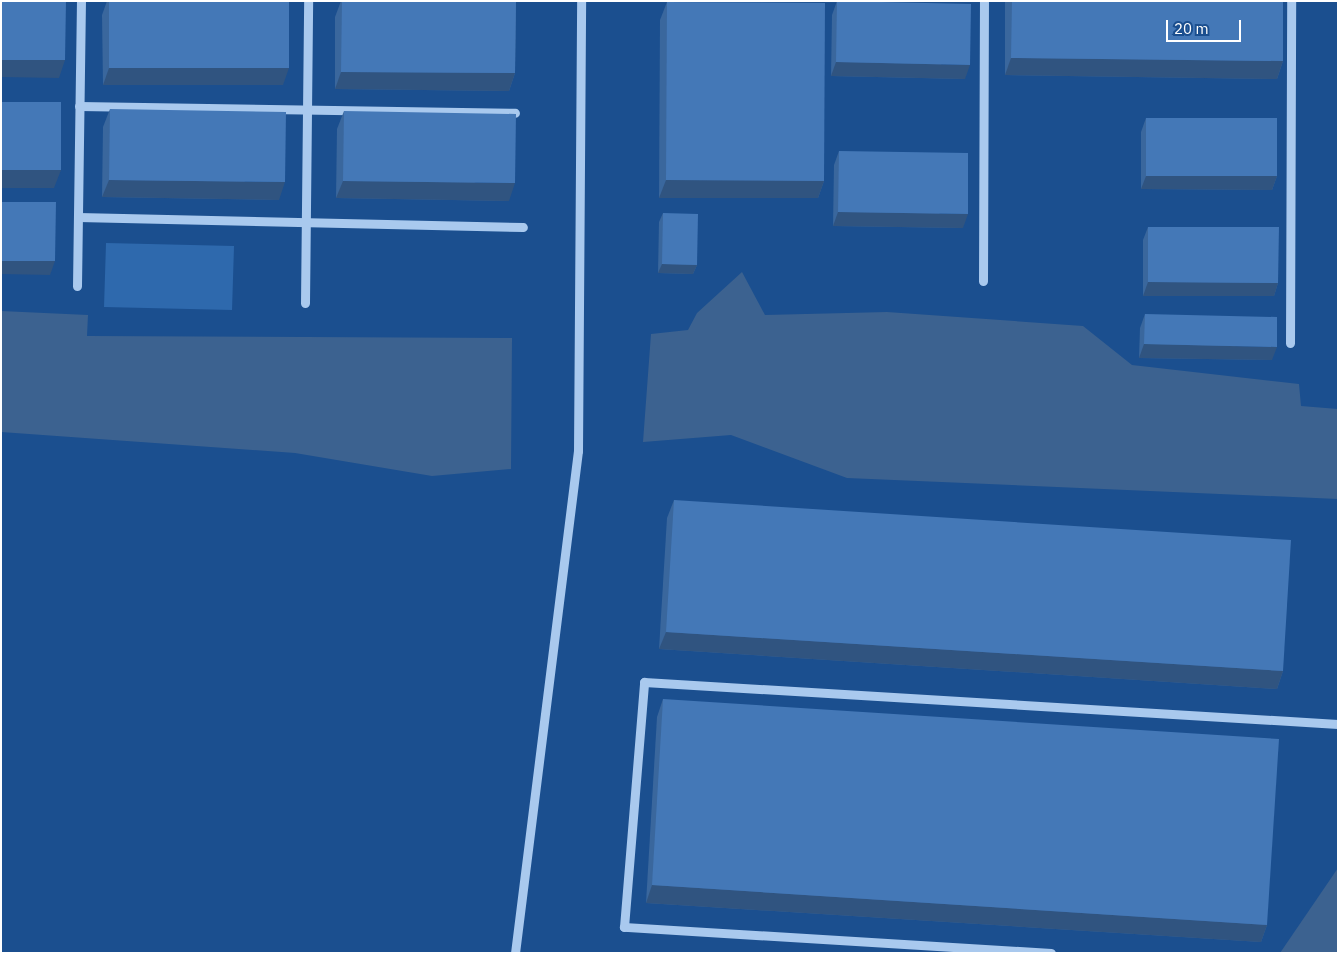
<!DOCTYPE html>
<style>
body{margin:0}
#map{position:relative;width:1339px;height:954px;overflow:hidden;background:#1b4f8f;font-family:"IBM Plex Sans",sans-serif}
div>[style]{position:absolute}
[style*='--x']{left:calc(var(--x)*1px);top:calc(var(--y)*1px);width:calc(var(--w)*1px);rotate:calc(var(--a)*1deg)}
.green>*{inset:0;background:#2e69ad}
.water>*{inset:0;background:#3c6290}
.minor>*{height:9px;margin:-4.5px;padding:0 4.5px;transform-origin:4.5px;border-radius:4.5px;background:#a9c9ee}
.wall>*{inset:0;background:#3a679d}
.shaded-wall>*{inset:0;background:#305480}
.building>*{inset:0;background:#4478b7}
span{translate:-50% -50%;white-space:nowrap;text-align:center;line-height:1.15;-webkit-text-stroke:4px #1b4f8f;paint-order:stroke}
.frame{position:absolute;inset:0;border:2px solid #fff;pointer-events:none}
.scale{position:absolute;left:1166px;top:20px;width:75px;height:22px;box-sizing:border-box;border:2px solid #fff;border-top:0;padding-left:6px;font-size:15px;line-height:18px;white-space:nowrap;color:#fff;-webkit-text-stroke:4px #1b4f8f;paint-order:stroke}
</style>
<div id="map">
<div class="green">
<i style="clip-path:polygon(106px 243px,234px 246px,232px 310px,104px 307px)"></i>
</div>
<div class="water">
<i style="clip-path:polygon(742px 272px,765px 315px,887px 312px,1083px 326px,1132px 365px,1299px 384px,1301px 406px,1338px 409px,1338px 499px,847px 478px,731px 435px,643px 442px,651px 334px,688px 330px,697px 313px)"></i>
<i style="clip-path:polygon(1px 311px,88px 315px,87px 336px,512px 338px,511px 469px,432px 476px,295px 453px,1px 432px)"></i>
<i style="clip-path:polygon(1338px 868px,1338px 953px,1280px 953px)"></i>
</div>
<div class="minor">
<i style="--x:79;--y:106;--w:436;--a:0.9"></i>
<i style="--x:78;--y:217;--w:445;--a:1.3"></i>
<i style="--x:983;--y:281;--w:280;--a:-89.8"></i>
<i style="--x:77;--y:286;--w:285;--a:-89.2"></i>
<i style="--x:305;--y:303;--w:302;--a:-89.4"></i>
<i style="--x:1290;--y:343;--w:342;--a:-89.8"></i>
<i style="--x:515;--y:953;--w:506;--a:-82.85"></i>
<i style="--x:578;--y:451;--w:450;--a:-89.6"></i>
<i style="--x:1051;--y:953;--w:428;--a:-176.5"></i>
<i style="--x:624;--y:927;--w:246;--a:-85.3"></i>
<i style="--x:644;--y:682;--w:695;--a:3.46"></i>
</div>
<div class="wall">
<i style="clip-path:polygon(107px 1px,109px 1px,283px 85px,103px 85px,102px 15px)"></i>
<i style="clip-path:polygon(341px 1px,516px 1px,515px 73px,509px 91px,335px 89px,335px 17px)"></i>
<i style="clip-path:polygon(837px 1px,965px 79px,831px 76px,832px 15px)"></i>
<i style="clip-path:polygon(1005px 1px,1283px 1px,1283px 61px,1277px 79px,1005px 75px)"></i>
<i style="clip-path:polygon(667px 2px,824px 181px,818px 198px,659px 198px,660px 20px)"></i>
<i style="clip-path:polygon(110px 109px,279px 200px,102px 197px,103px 127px)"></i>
<i style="clip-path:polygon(344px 111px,509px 201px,336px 198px,337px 129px)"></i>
<i style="clip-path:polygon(1146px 118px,1277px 176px,1272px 190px,1141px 189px,1141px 132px)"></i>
<i style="clip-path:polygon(839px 151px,963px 228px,833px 226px,834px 165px)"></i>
<i style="clip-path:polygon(663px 213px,697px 265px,693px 274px,658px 273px,659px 222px)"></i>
<i style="clip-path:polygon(1148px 227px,1278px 283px,1274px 296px,1143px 296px,1143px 240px)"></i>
<i style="clip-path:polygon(1145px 314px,1272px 360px,1139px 358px,1140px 328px)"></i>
<i style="clip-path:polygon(674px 500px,1283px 671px,1277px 689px,659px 649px,667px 518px)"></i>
<i style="clip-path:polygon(663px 699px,1267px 925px,1261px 942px,646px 903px,657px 717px)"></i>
</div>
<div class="shaded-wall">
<i style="clip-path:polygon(1011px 58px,1283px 61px,1277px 79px,1005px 75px)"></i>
<i style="clip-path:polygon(1px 60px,65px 60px,59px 78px,1px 77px)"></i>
<i style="clip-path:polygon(836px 62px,970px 65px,965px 79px,831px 76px)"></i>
<i style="clip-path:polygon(109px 68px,289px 68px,283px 85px,103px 85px)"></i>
<i style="clip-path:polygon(341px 72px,515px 73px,509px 91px,335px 89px)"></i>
<i style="clip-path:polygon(1px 170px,61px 170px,54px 188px,1px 188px)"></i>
<i style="clip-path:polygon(1146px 176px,1277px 176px,1272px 190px,1141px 189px)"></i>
<i style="clip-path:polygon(109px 180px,285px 182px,279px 200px,102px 197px)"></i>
<i style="clip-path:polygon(666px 180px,824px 181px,818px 198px,659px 198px)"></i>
<i style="clip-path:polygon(343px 181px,515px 183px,509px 201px,336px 198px)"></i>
<i style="clip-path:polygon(838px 212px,968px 214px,963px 228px,833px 226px)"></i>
<i style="clip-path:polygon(1px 261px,55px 261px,50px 275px,1px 274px)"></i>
<i style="clip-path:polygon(662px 264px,697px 265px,693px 274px,658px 273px)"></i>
<i style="clip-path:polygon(1148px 282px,1278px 283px,1274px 296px,1143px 296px)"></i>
<i style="clip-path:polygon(1144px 344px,1277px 347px,1272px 360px,1139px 358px)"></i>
<i style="clip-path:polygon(666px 632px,1283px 671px,1277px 689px,659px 649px)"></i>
<i style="clip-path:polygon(652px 885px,1267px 925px,1261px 942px,646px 903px)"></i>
</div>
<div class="building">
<i style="clip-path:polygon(1px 1px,66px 1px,65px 60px,1px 60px)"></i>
<i style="clip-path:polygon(109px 1px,289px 1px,289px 68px,109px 68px)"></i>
<i style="clip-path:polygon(342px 1px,516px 1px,515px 73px,341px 72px)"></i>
<i style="clip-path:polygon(837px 1px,971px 4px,970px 65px,836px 62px)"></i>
<i style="clip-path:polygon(1012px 1px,1283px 1px,1283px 61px,1011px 58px)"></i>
<i style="clip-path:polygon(667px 2px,825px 3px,824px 181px,666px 180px)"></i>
<i style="clip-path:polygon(1px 102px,61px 102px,61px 170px,1px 170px)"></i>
<i style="clip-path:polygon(110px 109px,286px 112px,285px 182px,109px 180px)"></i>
<i style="clip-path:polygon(344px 111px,516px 114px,515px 183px,343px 181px)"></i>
<i style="clip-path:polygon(1146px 118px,1277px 118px,1277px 176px,1146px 176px)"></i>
<i style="clip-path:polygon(839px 151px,968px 153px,968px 214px,838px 212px)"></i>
<i style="clip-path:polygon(1px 202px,56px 202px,55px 261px,1px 261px)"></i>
<i style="clip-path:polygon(663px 213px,698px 214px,697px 265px,662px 264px)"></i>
<i style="clip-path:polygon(1148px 227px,1279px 227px,1278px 283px,1148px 282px)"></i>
<i style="clip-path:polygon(1145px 314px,1277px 317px,1277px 347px,1144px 344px)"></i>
<i style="clip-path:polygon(674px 500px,1291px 540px,1283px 671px,666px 632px)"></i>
<i style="clip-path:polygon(663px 699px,1279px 739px,1267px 925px,652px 885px)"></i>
</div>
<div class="frame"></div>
<div class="scale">20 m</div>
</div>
